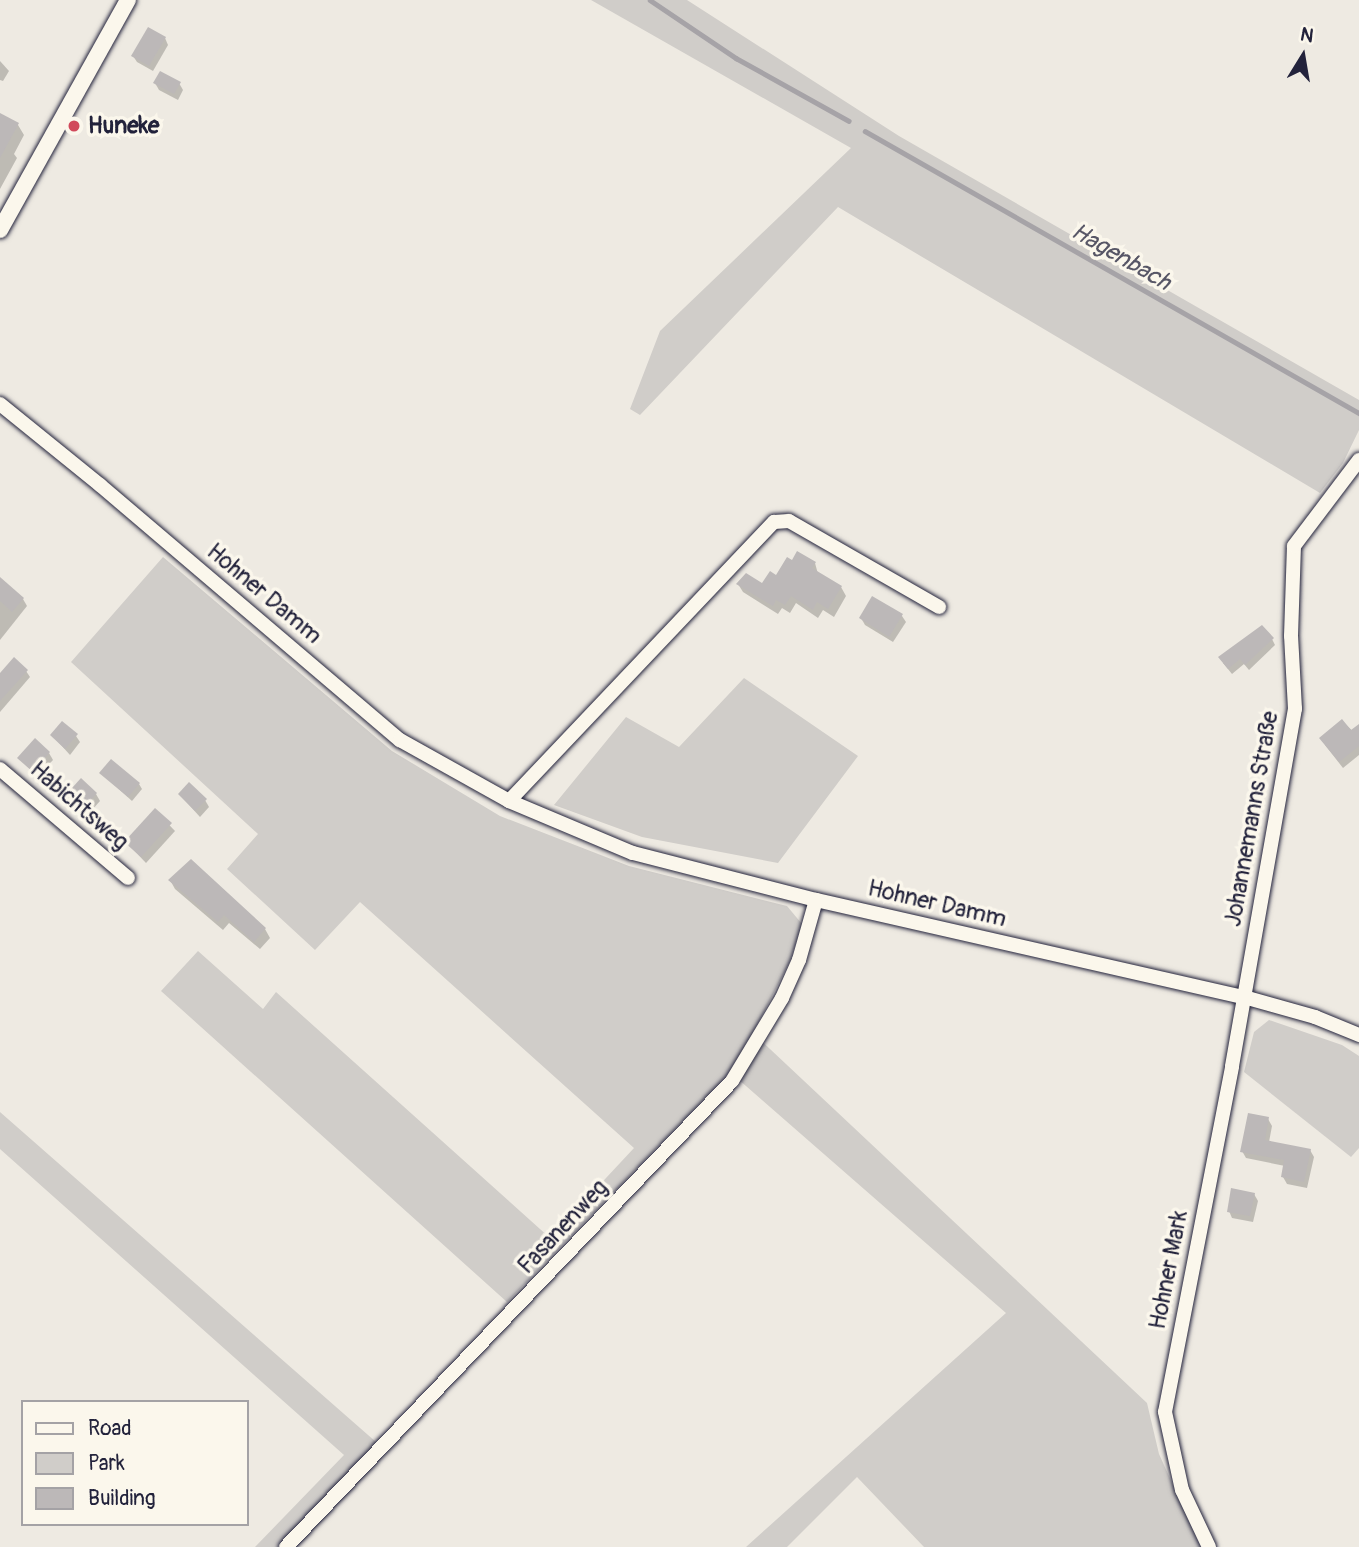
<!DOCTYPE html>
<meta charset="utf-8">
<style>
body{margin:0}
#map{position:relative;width:1359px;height:1547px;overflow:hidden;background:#eeeae2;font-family:Pangolin,sans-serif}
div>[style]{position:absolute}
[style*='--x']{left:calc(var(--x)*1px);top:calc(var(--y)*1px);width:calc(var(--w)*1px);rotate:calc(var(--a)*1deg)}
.green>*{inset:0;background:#d0cdc9}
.shadow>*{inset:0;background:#0003}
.stream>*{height:4.5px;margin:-2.25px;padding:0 2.25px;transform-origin:2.25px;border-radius:2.25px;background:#a6a3a7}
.building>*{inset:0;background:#bcb8b8}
.roads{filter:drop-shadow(0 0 2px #22223b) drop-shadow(0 0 2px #22223b)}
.minor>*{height:14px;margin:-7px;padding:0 7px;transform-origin:7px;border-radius:7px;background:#fbf7ec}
.tertiary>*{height:16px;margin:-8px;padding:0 8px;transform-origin:8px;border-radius:8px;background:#fbf7ec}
.dots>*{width:19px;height:19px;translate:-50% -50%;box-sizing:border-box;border:4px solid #fbf7ec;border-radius:50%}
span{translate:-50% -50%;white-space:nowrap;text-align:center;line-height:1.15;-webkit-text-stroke:7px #fbf7ec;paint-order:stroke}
.poi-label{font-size:23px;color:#22223b;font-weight:700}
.left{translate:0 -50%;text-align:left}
.street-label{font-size:23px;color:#22223b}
.water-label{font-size:24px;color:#575666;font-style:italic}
.legend{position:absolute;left:21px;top:1400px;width:228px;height:126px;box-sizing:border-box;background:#fbf7ec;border:2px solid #a4a2a5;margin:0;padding:9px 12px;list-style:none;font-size:21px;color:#22223b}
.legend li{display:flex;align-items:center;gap:14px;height:35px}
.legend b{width:35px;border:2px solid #a4a2a5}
.north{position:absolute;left:1268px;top:21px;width:70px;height:70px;-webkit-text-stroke:5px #fbf7ec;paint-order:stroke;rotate:11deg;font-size:19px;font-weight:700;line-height:28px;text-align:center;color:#22223b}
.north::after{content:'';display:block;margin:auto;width:24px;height:32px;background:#22223b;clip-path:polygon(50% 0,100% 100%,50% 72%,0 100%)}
</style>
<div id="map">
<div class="green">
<i style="clip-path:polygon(591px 0,687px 0,899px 136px,1359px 400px,1359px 430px,1343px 463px,1320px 493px,838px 207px,640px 415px,630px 409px,660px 331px,851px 148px)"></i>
<i style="clip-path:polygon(163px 557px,392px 751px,500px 816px,629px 866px,787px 906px,802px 924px,790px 961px,753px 1033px,1147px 1403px,1159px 1454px,1201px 1547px,924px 1547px,857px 1477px,787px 1547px,746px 1547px,1006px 1313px,730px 1072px,507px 1302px,161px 991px,198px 951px,263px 1009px,276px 992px,550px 1238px,634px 1148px,360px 902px,315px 950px,227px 869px,258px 834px,71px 662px)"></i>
<i style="clip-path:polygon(744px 678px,858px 756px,778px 863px,642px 837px,554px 805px,626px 717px,679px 747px)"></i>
<i style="clip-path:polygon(1269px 1020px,1342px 1045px,1359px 1056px,1359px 1148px,1351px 1157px,1244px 1072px,1254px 1032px)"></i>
<i style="clip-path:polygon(0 1112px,376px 1442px,382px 1458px,297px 1547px,255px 1547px,344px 1455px,0 1149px)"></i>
</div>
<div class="shadow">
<i style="clip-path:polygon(165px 38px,168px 45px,153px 71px,137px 62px,133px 56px)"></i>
<i style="clip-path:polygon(0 61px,9px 71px,3px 81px,0 80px)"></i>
<i style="clip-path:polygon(155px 83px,179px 83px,183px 90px,178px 100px,159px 90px)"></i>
<i style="clip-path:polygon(0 114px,18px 125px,24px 135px,14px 154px,17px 158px,0 189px)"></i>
<i style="clip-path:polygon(815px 563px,818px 574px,841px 587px,846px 596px,834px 617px,823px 610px,818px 618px,796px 603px,790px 613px,782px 608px,778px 614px,743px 592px,738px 584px,763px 586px)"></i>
<i style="clip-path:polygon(0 590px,23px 599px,27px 606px,0 640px)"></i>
<i style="clip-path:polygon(902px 616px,906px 622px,893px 642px,865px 625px,861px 618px)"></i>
<i style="clip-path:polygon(1272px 639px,1275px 645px,1249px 670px,1244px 664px,1232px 674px,1223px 663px)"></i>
<i style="clip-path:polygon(26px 671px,30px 677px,0 712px,0 676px)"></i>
<i style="clip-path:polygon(1342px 721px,1359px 737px,1359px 755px,1343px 768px,1325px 745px)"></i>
<i style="clip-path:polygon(52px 735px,76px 736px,80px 742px,70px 755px)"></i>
<i style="clip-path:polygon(49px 753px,53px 760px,37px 777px,20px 758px)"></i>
<i style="clip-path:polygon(101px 773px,139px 784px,142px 789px,132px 801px)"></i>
<i style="clip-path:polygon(96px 794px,100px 801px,84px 819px,65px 798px)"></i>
<i style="clip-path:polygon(180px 795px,205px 800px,209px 807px,200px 817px)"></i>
<i style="clip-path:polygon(155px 810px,175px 831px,146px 863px,126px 842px)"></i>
<i style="clip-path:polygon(170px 880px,265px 929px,270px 938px,260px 949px,229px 923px,223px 930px,175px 889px)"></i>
<i style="clip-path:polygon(1268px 1119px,1272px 1126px,1269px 1142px,1310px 1150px,1314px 1157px,1307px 1188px,1287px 1184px,1283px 1177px,1285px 1166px,1246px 1158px,1242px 1151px)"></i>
<i style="clip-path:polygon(1254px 1194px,1258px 1201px,1253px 1222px,1232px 1218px,1229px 1211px)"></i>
</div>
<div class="stream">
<i style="--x:650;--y:0;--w:104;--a:34"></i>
<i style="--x:736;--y:58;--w:129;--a:29.1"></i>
<i style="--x:865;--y:131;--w:569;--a:29.72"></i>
</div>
<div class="building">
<i style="clip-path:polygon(148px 27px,166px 37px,149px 66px,131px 56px)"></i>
<i style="clip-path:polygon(160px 71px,181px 82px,174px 94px,153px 83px)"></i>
<i style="clip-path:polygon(0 113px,19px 123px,0 158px)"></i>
<i style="clip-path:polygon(797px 551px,816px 562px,812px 568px,842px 586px,828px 609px,817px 602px,813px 610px,791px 596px,785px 605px,776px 600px,773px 606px,736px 584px,746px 573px,762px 583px,770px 571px,776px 575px,787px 557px,792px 560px)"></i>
<i style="clip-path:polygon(0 577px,24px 598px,12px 612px,0 601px)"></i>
<i style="clip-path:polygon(872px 596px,903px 614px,889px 637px,859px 618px)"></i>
<i style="clip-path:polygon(1262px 625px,1274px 638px,1245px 665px,1240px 659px,1228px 669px,1218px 657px)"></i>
<i style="clip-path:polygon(14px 657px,28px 670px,0 701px,0 673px)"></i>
<i style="clip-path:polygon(1342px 719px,1351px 730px,1359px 724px,1359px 746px,1339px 762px,1319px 738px)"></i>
<i style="clip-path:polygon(62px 721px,78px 734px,65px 749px,50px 735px)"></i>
<i style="clip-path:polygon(35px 738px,50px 752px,33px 772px,17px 758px)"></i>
<i style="clip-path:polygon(111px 759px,140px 783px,128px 797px,99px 773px)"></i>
<i style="clip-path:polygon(81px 778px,97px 793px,80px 813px,63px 798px)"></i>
<i style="clip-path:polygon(189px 782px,207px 799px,195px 811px,178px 794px)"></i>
<i style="clip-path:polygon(155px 808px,172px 823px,141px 857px,124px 842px)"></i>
<i style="clip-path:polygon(191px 859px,266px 928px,254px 942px,224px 915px,218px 922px,168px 880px)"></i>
<i style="clip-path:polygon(1248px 1113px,1269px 1117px,1265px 1140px,1311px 1149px,1304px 1182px,1281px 1177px,1284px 1160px,1240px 1152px)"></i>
<i style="clip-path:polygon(1231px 1188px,1255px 1193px,1250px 1216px,1227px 1212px)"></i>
</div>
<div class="roads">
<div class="minor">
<i style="--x:0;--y:404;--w:129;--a:39"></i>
<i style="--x:100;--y:485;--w:394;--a:40.4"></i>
<i style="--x:400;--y:740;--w:125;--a:29.2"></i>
<i style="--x:509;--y:801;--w:134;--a:22.8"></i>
<i style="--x:633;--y:853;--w:189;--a:14.4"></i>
<i style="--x:816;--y:900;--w:439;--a:12.8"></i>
<i style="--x:1244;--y:997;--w:74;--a:15.7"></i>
<i style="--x:1315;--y:1017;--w:48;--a:22.2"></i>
<i style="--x:0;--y:769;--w:168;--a:40.4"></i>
<i style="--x:509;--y:801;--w:385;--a:-46.5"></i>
<i style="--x:774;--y:522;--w:15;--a:-4"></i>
<i style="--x:789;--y:521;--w:173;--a:29.8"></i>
<i style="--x:286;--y:1547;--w:645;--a:-46.26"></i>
<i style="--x:732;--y:1081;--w:97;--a:-58.9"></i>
<i style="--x:782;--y:998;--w:42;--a:-65.9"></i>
<i style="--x:799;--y:960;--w:62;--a:-74.2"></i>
<i style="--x:1209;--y:1547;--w:63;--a:-115.3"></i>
<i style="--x:1182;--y:1490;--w:80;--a:-102.3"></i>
<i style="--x:1165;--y:1412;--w:352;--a:-79"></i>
<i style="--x:1232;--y:1066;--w:363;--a:-80"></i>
<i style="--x:1295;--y:709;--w:73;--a:-93.1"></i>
<i style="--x:1291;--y:636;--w:90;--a:-88.1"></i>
<i style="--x:1294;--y:546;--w:108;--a:-52.9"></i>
</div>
<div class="tertiary">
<i style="--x:0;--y:230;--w:263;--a:-60.9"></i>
</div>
</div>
<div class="dots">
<i style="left:74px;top:126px;background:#d1495b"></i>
</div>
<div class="poi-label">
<span class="left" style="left:88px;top:126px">Huneke</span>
</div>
<div class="street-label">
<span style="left:264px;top:594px;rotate:40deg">Hohner Damm</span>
<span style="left:79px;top:806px;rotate:41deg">Habichtsweg</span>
<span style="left:1252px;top:819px;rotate:-80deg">Johannemanns Straße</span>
<span style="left:937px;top:904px;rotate:13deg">Hohner Damm</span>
<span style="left:563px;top:1227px;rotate:-47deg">Fasanenweg</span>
<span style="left:1169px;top:1270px;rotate:-79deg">Hohner Mark</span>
</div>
<div class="water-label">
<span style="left:1121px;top:257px;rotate:30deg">Hagenbach</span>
</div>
<ul class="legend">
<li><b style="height:9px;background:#fbf7ec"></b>Road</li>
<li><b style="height:19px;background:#d0cdc9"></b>Park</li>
<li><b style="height:19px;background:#bcb8b8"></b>Building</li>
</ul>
<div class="north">N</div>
</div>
